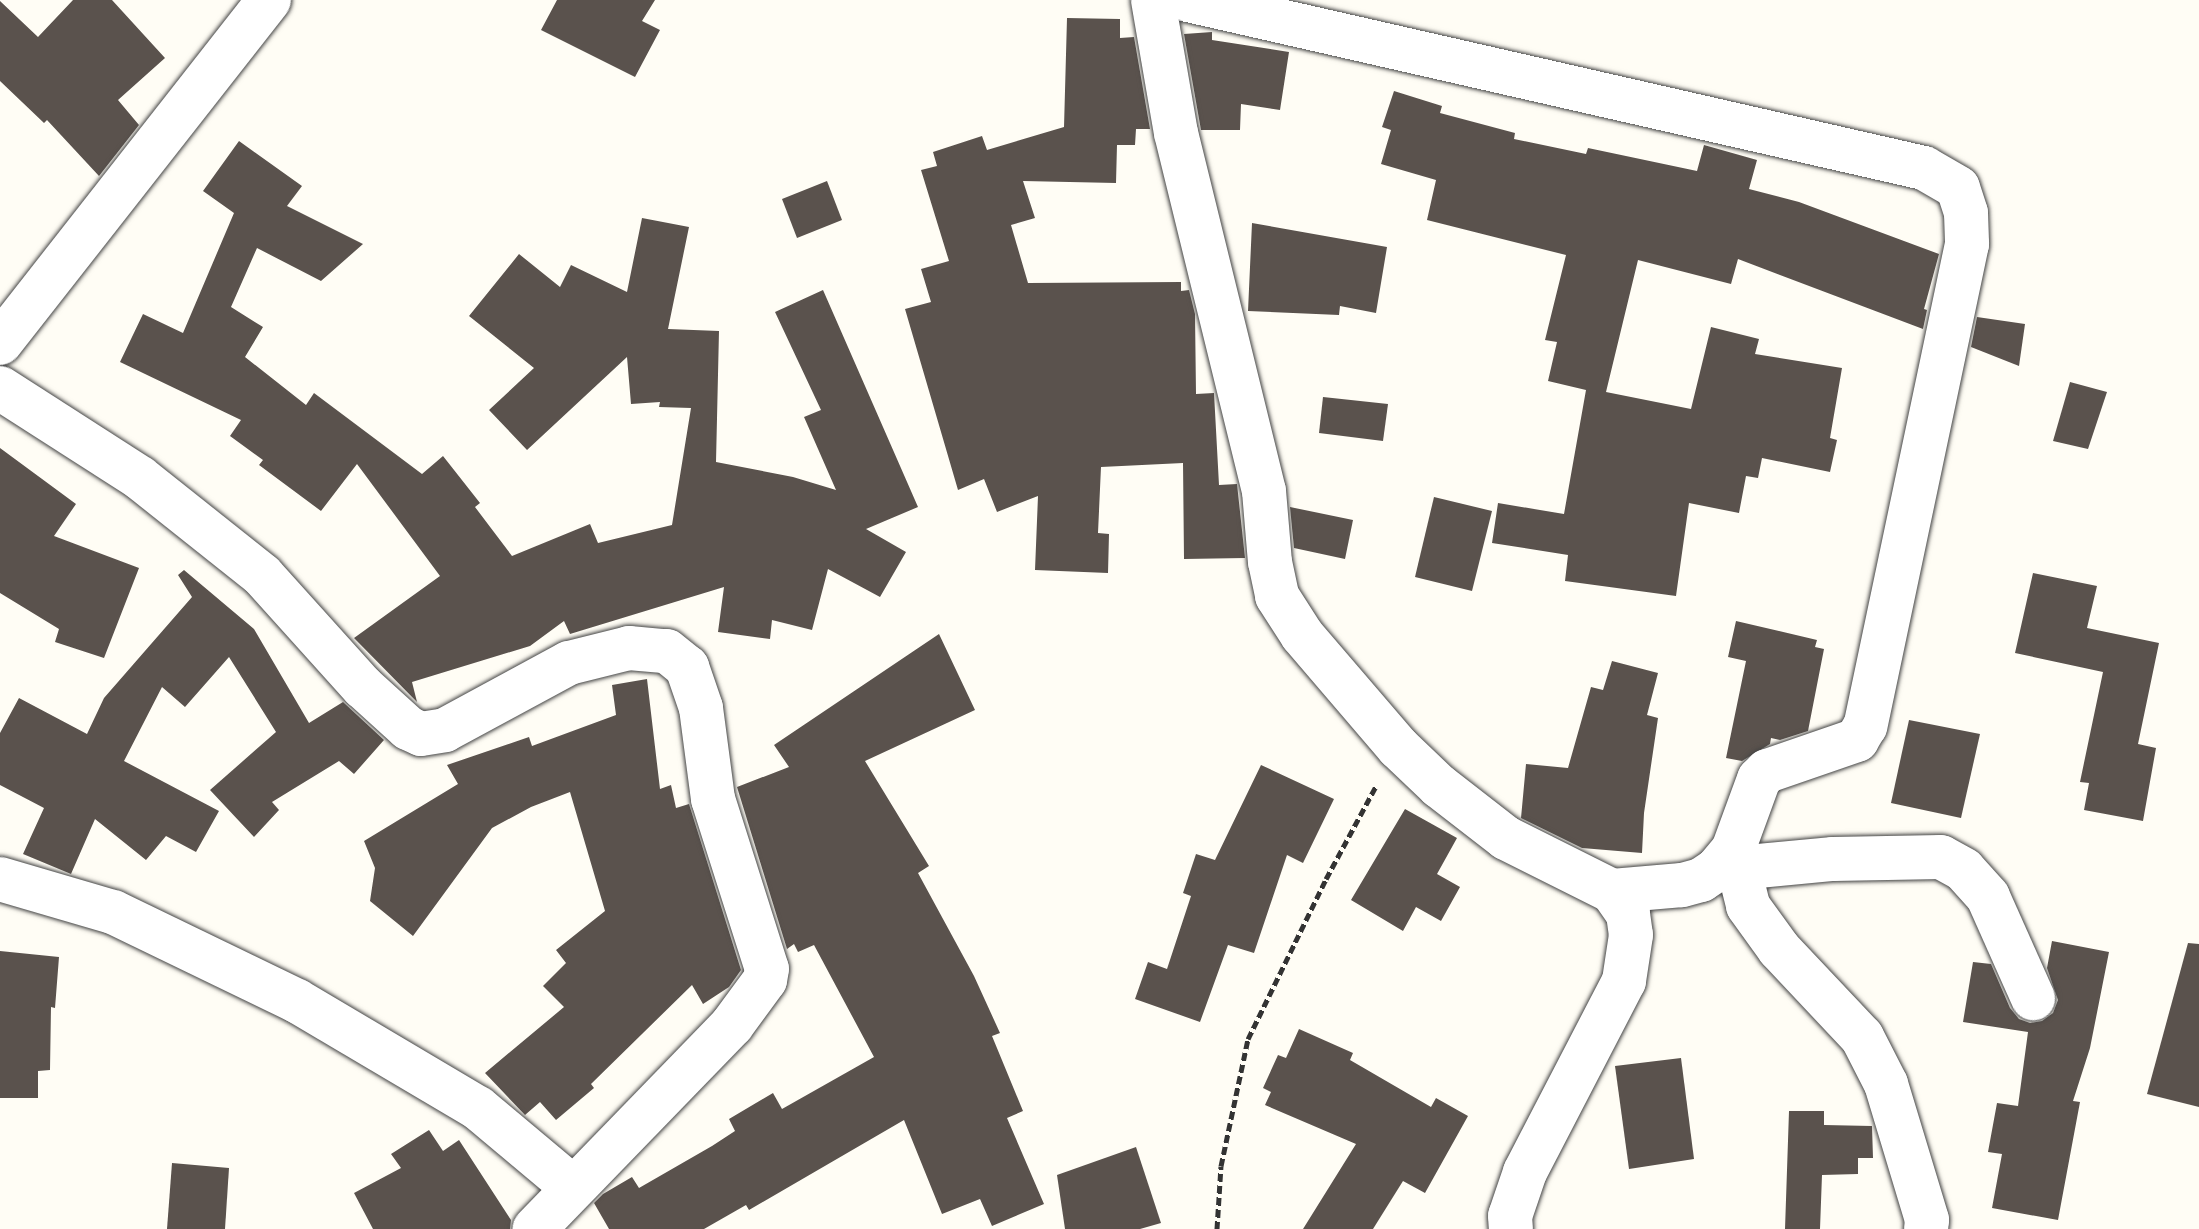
<!DOCTYPE html>
<style>
body{margin:0}
#map{position:relative;width:2199px;height:1229px;overflow:hidden;background:#fffdf5;font-family:"Playfair Display",serif}
div>[style]{position:absolute}
[style*='--x']{left:calc(var(--x)*1px);top:calc(var(--y)*1px);width:calc(var(--w)*1px);rotate:calc(var(--a)*1deg)}
.building>*{inset:0;background:#5a524d}
.path>*{height:5px;margin-top:-2.5px;transform-origin:0;background:repeating-linear-gradient(90deg,#333 0 8px,transparent 0 12px)}
.roads{filter:drop-shadow(0 0 2px #444) drop-shadow(0 0 2px #444)}
.minor>*{height:44px;margin:-22px;padding:0 22px;transform-origin:22px;border-radius:22px;background:#fff}
span{translate:-50% -50%;white-space:nowrap;text-align:center;line-height:1.15;-webkit-text-stroke:8px #fff;paint-order:stroke}
</style>
<div id="map">
<div class="building">
<i style="clip-path:polygon(73px 0,112px 0,165px 58px,118px 100px,139px 125px,99px 176px,47px 120px,44px 123px,0 81px,0 1px,38px 37px)"></i>
<i style="clip-path:polygon(557px 0,655px 0,642px 21px,660px 30px,635px 77px,541px 30px)"></i>
<i style="clip-path:polygon(1067px 18px,1120px 19px,1120px 38px,1134px 37px,1150px 129px,1136px 129px,1135px 145px,1117px 145px,1116px 183px,1023px 181px,1035px 218px,1011px 225px,1028px 283px,1181px 282px,1181px 291px,1189px 290px,1195px 314px,1196px 394px,1214px 393px,1219px 485px,1237px 484px,1245px 558px,1184px 559px,1183px 463px,1101px 467px,1098px 533px,1109px 534px,1108px 573px,1035px 570px,1038px 496px,997px 512px,984px 479px,958px 490px,905px 309px,931px 302px,921px 269px,949px 261px,921px 170px,937px 166px,933px 152px,982px 136px,987px 150px,1064px 127px)"></i>
<i style="clip-path:polygon(1212px 32px,1212px 40px,1289px 52px,1280px 110px,1241px 104px,1240px 130px,1201px 130px,1184px 34px)"></i>
<i style="clip-path:polygon(1394px 91px,1442px 106px,1440px 113px,1515px 133px,1514px 139px,1586px 154px,1588px 148px,1697px 171px,1704px 145px,1757px 160px,1749px 189px,1799px 202px,1939px 254px,1924px 309px,1927px 310px,1923px 329px,1738px 259px,1731px 284px,1638px 260px,1606px 392px,1691px 409px,1711px 327px,1759px 339px,1755px 354px,1842px 368px,1830px 438px,1837px 440px,1830px 472px,1762px 458px,1758px 478px,1746px 476px,1739px 513px,1689px 503px,1676px 596px,1565px 581px,1568px 555px,1492px 543px,1498px 503px,1564px 514px,1586px 390px,1548px 381px,1557px 342px,1545px 340px,1566px 255px,1427px 220px,1436px 180px,1381px 164px,1391px 130px,1382px 127px)"></i>
<i style="clip-path:polygon(239px 141px,302px 186px,287px 206px,363px 244px,321px 281px,257px 248px,231px 307px,263px 327px,245px 357px,306px 405px,314px 393px,422px 474px,443px 456px,480px 503px,475px 507px,512px 556px,590px 524px,598px 543px,672px 525px,691px 408px,659px 407px,660px 402px,631px 404px,627px 357px,527px 450px,489px 410px,534px 368px,469px 316px,519px 254px,560px 287px,571px 265px,627px 292px,642px 218px,689px 227px,668px 329px,719px 331px,716px 462px,793px 477px,836px 490px,804px 417px,821px 410px,775px 312px,823px 290px,918px 507px,866px 529px,906px 552px,880px 597px,828px 569px,812px 630px,772px 620px,770px 639px,718px 632px,724px 587px,570px 634px,564px 621px,530px 646px,412px 682px,417px 702px,354px 638px,440px 576px,357px 464px,321px 511px,259px 465px,263px 460px,230px 436px,241px 420px,120px 362px,143px 314px,183px 333px,234px 213px,203px 191px)"></i>
<i style="clip-path:polygon(827px 181px,842px 220px,797px 238px,782px 199px)"></i>
<i style="clip-path:polygon(1252px 223px,1387px 247px,1376px 313px,1340px 306px,1339px 315px,1248px 311px)"></i>
<i style="clip-path:polygon(1977px 317px,2025px 324px,2019px 366px,1971px 347px)"></i>
<i style="clip-path:polygon(2070px 382px,2107px 392px,2088px 449px,2053px 441px)"></i>
<i style="clip-path:polygon(1323px 397px,1388px 404px,1383px 441px,1319px 433px)"></i>
<i style="clip-path:polygon(0 448px,76px 504px,54px 536px,139px 568px,104px 658px,55px 642px,59px 629px,0 593px)"></i>
<i style="clip-path:polygon(1434px 497px,1492px 511px,1472px 591px,1415px 577px)"></i>
<i style="clip-path:polygon(1290px 507px,1353px 520px,1345px 559px,1294px 548px)"></i>
<i style="clip-path:polygon(184px 570px,254px 629px,309px 723px,343px 702px,384px 740px,354px 774px,339px 761px,272px 802px,279px 810px,254px 837px,210px 790px,276px 732px,229px 657px,185px 707px,162px 687px,124px 761px,219px 811px,196px 852px,166px 836px,146px 860px,95px 819px,71px 874px,23px 854px,44px 808px,0 785px,0 733px,19px 698px,87px 734px,104px 698px,192px 597px,178px 575px)"></i>
<i style="clip-path:polygon(2033px 573px,2097px 586px,2087px 628px,2159px 643px,2138px 744px,2156px 748px,2143px 821px,2084px 810px,2089px 783px,2080px 782px,2103px 672px,2015px 653px)"></i>
<i style="clip-path:polygon(1736px 621px,1817px 640px,1815px 647px,1824px 649px,1808px 731px,1780px 740px,1771px 738px,1770px 744px,1742px 761px,1726px 758px,1746px 661px,1728px 657px)"></i>
<i style="clip-path:polygon(939px 634px,975px 710px,865px 761px,929px 866px,918px 873px,974px 976px,1000px 1033px,992px 1036px,1023px 1111px,1007px 1118px,1044px 1204px,992px 1226px,980px 1199px,942px 1214px,904px 1120px,749px 1210px,746px 1205px,704px 1229px,609px 1229px,594px 1203px,603px 1194px,632px 1177px,639px 1188px,712px 1146px,735px 1131px,729px 1119px,773px 1093px,782px 1109px,874px 1057px,814px 945px,798px 952px,794px 944px,787px 949px,737px 787px,789px 767px,774px 745px)"></i>
<i style="clip-path:polygon(1612px 661px,1658px 673px,1647px 715px,1658px 718px,1644px 813px,1642px 853px,1582px 848px,1521px 818px,1526px 764px,1568px 768px,1591px 687px,1603px 690px)"></i>
<i style="clip-path:polygon(647px 679px,660px 789px,671px 785px,676px 808px,689px 804px,741px 970px,729px 987px,703px 1004px,692px 985px,591px 1084px,594px 1088px,556px 1120px,540px 1102px,525px 1115px,485px 1073px,564px 1007px,543px 986px,566px 963px,556px 950px,605px 911px,570px 792px,531px 807px,492px 828px,413px 936px,370px 901px,375px 868px,364px 841px,458px 784px,447px 765px,529px 737px,532px 746px,616px 715px,612px 685px)"></i>
<i style="clip-path:polygon(1909px 720px,1980px 734px,1961px 818px,1891px 803px)"></i>
<i style="clip-path:polygon(1261px 765px,1334px 799px,1303px 863px,1287px 855px,1254px 953px,1228px 945px,1200px 1022px,1135px 999px,1148px 962px,1167px 969px,1191px 896px,1183px 893px,1196px 854px,1215px 860px)"></i>
<i style="clip-path:polygon(1405px 809px,1457px 838px,1437px 874px,1460px 887px,1441px 921px,1416px 907px,1403px 931px,1351px 900px)"></i>
<i style="clip-path:polygon(2052px 941px,2109px 952px,2090px 1048px,2073px 1101px,2080px 1102px,2058px 1220px,1992px 1208px,2002px 1154px,1988px 1152px,1997px 1103px,2018px 1106px,2028px 1032px,1963px 1022px,1973px 962px,1991px 964px,2010px 1008px,2019px 1019px,2030px 1023px,2042px 1021px,2053px 1013px,2058px 1000px,2047px 968px)"></i>
<i style="clip-path:polygon(2188px 943px,2199px 944px,2199px 1107px,2147px 1094px)"></i>
<i style="clip-path:polygon(0 951px,59px 957px,55px 1008px,51px 1007px,50px 1070px,38px 1071px,38px 1098px,0 1098px)"></i>
<i style="clip-path:polygon(1299px 1029px,1353px 1053px,1350px 1060px,1431px 1107px,1436px 1098px,1468px 1116px,1425px 1193px,1403px 1181px,1373px 1229px,1303px 1229px,1356px 1144px,1265px 1105px,1271px 1092px,1263px 1088px,1278px 1055px,1286px 1058px)"></i>
<i style="clip-path:polygon(1681px 1058px,1694px 1159px,1629px 1169px,1615px 1066px)"></i>
<i style="clip-path:polygon(1789px 1111px,1824px 1111px,1824px 1125px,1872px 1126px,1873px 1158px,1858px 1158px,1858px 1174px,1822px 1175px,1820px 1229px,1785px 1229px)"></i>
<i style="clip-path:polygon(429px 1130px,443px 1151px,459px 1140px,511px 1220px,510px 1229px,373px 1229px,354px 1193px,401px 1168px,391px 1154px)"></i>
<i style="clip-path:polygon(1136px 1147px,1161px 1223px,1140px 1229px,1065px 1229px,1057px 1175px)"></i>
<i style="clip-path:polygon(172px 1163px,229px 1168px,225px 1229px,167px 1229px)"></i>
</div>
<div class="path">
<i style="--x:1217;--y:1229;--w:63;--a:-86.4"></i>
<i style="--x:1221;--y:1166;--w:130;--a:-78"></i>
<i style="--x:1248;--y:1039;--w:178;--a:-64"></i>
<i style="--x:1326;--y:879;--w:106;--a:-61.7"></i>
</div>
<div class="roads">
<div class="minor">
<i style="--x:1153;--y:0;--w:135;--a:80.2"></i>
<i style="--x:1176;--y:133;--w:369;--a:76.2"></i>
<i style="--x:1264;--y:491;--w:71;--a:85.2"></i>
<i style="--x:1270;--y:562;--w:35;--a:78"></i>
<i style="--x:1277;--y:596;--w:46;--a:57.3"></i>
<i style="--x:1302;--y:635;--w:148;--a:49.4"></i>
<i style="--x:1398;--y:747;--w:57;--a:43.6"></i>
<i style="--x:1439;--y:786;--w:85;--a:37.8"></i>
<i style="--x:1506;--y:838;--w:119;--a:26.6"></i>
<i style="--x:1612;--y:891;--w:28;--a:55"></i>
<i style="--x:1628;--y:914;--w:21;--a:82"></i>
<i style="--x:1631;--y:935;--w:47;--a:98.7"></i>
<i style="--x:1624;--y:981;--w:215;--a:117.4"></i>
<i style="--x:1525;--y:1172;--w:46;--a:108.8"></i>
<i style="--x:1510;--y:1216;--w:13;--a:86"></i>
<i style="--x:1188;--y:0;--w:755;--a:12.86"></i>
<i style="--x:1924;--y:168;--w:39;--a:30"></i>
<i style="--x:1958;--y:188;--w:26;--a:72"></i>
<i style="--x:1966;--y:213;--w:31;--a:88"></i>
<i style="--x:1967;--y:244;--w:493;--a:101.9"></i>
<i style="--x:1865;--y:726;--w:16;--a:120"></i>
<i style="--x:1857;--y:740;--w:95;--a:161"></i>
<i style="--x:1767;--y:771;--w:11;--a:135"></i>
<i style="--x:1759;--y:779;--w:76;--a:110.1"></i>
<i style="--x:1733;--y:850;--w:26;--a:130"></i>
<i style="--x:1716;--y:870;--w:18;--a:146"></i>
<i style="--x:1701;--y:880;--w:20;--a:165"></i>
<i style="--x:1682;--y:885;--w:70;--a:175.1"></i>
<i style="--x:0;--y:343;--w:436;--a:-51.9"></i>
<i style="--x:0;--y:388;--w:166;--a:32.7"></i>
<i style="--x:140;--y:478;--w:156;--a:38.5"></i>
<i style="--x:262;--y:575;--w:151;--a:48"></i>
<i style="--x:363;--y:687;--w:61;--a:42.3"></i>
<i style="--x:408;--y:728;--w:14;--a:25"></i>
<i style="--x:421;--y:734;--w:24;--a:-9"></i>
<i style="--x:445;--y:730;--w:141;--a:-28.4"></i>
<i style="--x:569;--y:663;--w:62;--a:-14"></i>
<i style="--x:629;--y:648;--w:38;--a:5"></i>
<i style="--x:667;--y:651;--w:26;--a:39"></i>
<i style="--x:687;--y:667;--w:43;--a:71.1"></i>
<i style="--x:701;--y:708;--w:92;--a:82.5"></i>
<i style="--x:713;--y:799;--w:178;--a:72.4"></i>
<i style="--x:767;--y:969;--w:11;--a:100"></i>
<i style="--x:765;--y:980;--w:56;--a:126.3"></i>
<i style="--x:732;--y:1025;--w:284;--a:134.1"></i>
<i style="--x:1739;--y:869;--w:38;--a:76"></i>
<i style="--x:1748;--y:906;--w:53;--a:54.2"></i>
<i style="--x:1779;--y:949;--w:121;--a:46.7"></i>
<i style="--x:1862;--y:1037;--w:53;--a:62.9"></i>
<i style="--x:1886;--y:1084;--w:142;--a:73.2"></i>
<i style="--x:1927;--y:1220;--w:9;--a:96"></i>
<i style="--x:1716;--y:870;--w:118;--a:-5.4"></i>
<i style="--x:1833;--y:859;--w:108;--a:-1.1"></i>
<i style="--x:1941;--y:857;--w:26;--a:29"></i>
<i style="--x:1964;--y:870;--w:36;--a:48"></i>
<i style="--x:1988;--y:897;--w:111;--a:66"></i>
<i style="--x:0;--y:879;--w:118;--a:16.3"></i>
<i style="--x:113;--y:912;--w:204;--a:25.8"></i>
<i style="--x:297;--y:1001;--w:210;--a:30.6"></i>
<i style="--x:478;--y:1108;--w:123;--a:40"></i>
</div>
</div>
</div>
